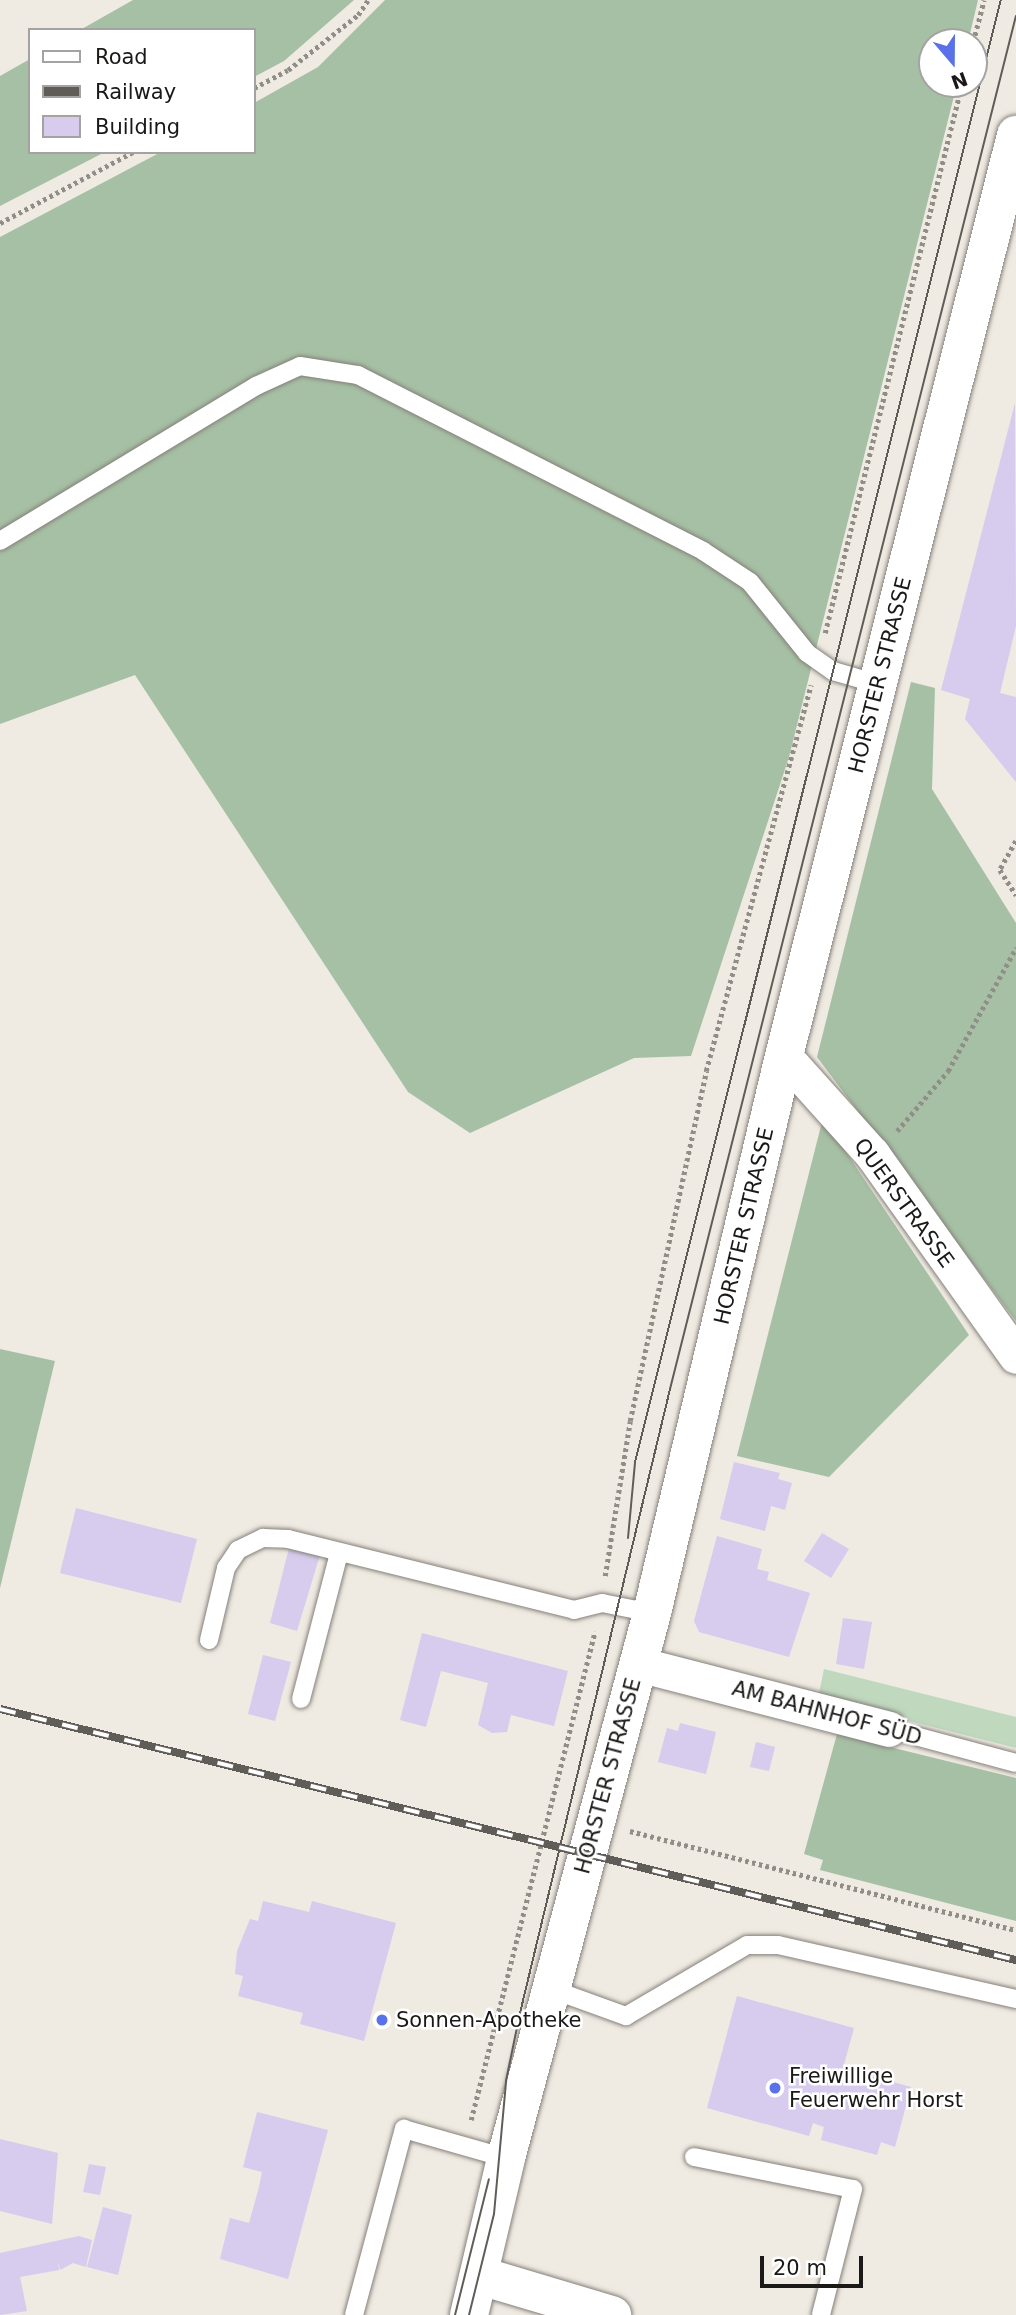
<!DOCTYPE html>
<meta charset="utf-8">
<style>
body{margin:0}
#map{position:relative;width:1016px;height:2315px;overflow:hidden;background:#efeae2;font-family:"DejaVu Sans",sans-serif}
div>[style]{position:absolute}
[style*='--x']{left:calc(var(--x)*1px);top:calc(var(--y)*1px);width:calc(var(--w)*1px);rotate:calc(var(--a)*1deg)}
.green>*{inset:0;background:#bfd8be}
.forest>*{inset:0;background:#a6c0a5}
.building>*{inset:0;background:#d7cbee}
.path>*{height:4.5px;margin-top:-2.25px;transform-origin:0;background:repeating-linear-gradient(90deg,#918e88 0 3.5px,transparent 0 7px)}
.roads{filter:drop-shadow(0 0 2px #85807a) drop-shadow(0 0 2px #85807a)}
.service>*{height:18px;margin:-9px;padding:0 9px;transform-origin:9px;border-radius:9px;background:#fff}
.minor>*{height:35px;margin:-17.5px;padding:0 17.5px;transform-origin:17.5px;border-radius:17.5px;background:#fff}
.tertiary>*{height:38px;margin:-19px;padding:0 19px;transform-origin:19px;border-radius:19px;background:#fff}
.secondary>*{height:38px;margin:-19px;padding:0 19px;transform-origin:19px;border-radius:19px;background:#fff}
.tram>*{height:2px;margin:-1px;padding:0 1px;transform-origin:1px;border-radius:1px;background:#605d59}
.rail>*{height:8px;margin-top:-4px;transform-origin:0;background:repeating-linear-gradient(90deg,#fff 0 16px,#605d59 0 32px);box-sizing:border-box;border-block:2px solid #605d59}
.dots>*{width:19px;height:19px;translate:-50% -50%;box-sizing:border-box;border:4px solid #fff;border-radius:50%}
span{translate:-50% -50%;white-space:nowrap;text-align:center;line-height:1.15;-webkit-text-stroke:5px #fff;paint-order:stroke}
.street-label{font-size:21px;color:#1b1917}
.poi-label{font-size:21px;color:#1b1917}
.left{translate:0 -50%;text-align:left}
.legend{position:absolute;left:28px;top:28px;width:228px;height:126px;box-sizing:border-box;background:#fff;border:2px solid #a4a3a2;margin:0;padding:9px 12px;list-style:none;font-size:21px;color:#1b1917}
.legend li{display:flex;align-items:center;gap:14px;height:35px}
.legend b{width:35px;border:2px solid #a4a3a2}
.north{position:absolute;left:918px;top:28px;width:70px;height:70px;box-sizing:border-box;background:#fff;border:2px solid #a4a3a2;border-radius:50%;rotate:160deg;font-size:19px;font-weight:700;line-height:28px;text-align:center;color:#1b1917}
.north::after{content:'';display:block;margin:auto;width:24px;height:32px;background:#5a72e9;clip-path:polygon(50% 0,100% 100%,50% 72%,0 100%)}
.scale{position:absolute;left:760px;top:2256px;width:103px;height:32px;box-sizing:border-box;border:4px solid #1b1917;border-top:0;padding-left:9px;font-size:21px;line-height:24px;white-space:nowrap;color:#1b1917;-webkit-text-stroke:5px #fff;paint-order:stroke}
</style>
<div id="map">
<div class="green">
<i style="clip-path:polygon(824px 1669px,1016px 1717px,1016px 1748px,818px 1698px)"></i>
</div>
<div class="forest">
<i style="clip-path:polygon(133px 0,354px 0,284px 61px,254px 77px,254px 30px,80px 30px)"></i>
<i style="clip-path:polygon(385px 0,978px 0,968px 42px,932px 42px,932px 84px,957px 84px,789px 757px,691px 1056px,634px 1058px,470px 1133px,408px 1092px,135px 675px,0 724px,0 237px,161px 152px,254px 152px,254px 103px,318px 67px)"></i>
<i style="clip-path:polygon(30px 59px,30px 152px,105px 152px,0 206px,0 76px)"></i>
<i style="clip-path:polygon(911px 682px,935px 688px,932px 789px,1016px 923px,1016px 1321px,817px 1057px)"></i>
<i style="clip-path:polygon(823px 1118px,969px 1335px,829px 1477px,737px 1456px)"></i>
<i style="clip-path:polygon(0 1349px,55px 1361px,0 1588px)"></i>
<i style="clip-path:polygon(837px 1734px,1016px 1778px,1016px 1921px,820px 1870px,823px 1860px,804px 1854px)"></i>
</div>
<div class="building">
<i style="clip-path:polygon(1015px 403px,1016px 626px,1000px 693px,1016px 697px,1016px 782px,965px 719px,970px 699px,941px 690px)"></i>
<i style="clip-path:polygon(734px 1462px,780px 1473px,778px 1479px,792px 1483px,785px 1510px,771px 1506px,765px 1531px,720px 1519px)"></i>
<i style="clip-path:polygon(76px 1508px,197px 1539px,181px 1603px,60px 1573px)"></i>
<i style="clip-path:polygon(822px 1533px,849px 1549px,831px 1578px,804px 1561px)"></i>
<i style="clip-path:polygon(717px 1536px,762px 1549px,757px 1569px,769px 1572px,767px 1580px,810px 1593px,789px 1657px,699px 1632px,694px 1621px)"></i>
<i style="clip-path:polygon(289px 1548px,320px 1555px,297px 1631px,270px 1623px)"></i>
<i style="clip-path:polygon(843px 1618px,872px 1622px,864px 1669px,836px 1664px)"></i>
<i style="clip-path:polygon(422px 1633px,568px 1671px,554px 1726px,511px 1715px,507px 1732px,492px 1733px,478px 1725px,488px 1683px,441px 1671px,426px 1727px,400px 1720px)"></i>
<i style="clip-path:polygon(263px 1655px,291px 1662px,275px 1721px,248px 1714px)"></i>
<i style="clip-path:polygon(680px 1723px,716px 1732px,706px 1774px,658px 1762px,667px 1728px,678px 1731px)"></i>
<i style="clip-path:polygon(756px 1742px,775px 1747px,769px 1771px,750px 1767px)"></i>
<i style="clip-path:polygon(263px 1901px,309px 1912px,312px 1901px,396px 1923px,364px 2041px,300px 2024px,303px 2013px,238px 1996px,243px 1976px,235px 1974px,237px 1951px,250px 1919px,258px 1921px)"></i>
<i style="clip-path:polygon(737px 1996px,854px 2028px,843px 2068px,911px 2087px,895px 2147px,881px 2142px,877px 2155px,821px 2140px,824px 2127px,813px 2123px,809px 2136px,707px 2108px)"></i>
<i style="clip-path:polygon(257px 2112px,328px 2130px,288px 2279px,220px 2259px,230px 2218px,249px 2223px,259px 2187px,262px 2172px,243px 2167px)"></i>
<i style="clip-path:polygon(0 2139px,58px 2153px,52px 2224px,0 2211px)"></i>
<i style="clip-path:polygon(89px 2164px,106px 2167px,100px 2195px,83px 2192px)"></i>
<i style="clip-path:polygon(103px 2207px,132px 2215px,118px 2275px,87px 2267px)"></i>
<i style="clip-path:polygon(79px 2236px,92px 2240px,86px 2267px,73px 2263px,60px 2270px,58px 2261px,59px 2270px,20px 2277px,27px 2311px,0 2315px,0 2253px)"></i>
</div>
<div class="path">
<i style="--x:973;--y:42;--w:43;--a:-75.3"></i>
<i style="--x:254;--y:88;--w:38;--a:-28"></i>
<i style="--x:288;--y:70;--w:89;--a:-38.2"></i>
<i style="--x:358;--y:15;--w:18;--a:-56"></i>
<i style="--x:0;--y:223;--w:151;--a:-28.1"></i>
<i style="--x:825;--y:633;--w:566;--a:-75.99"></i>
<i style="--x:1016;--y:841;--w:33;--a:119"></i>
<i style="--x:1000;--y:870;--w:30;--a:57"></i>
<i style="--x:897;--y:1131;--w:79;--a:-49.6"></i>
<i style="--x:948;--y:1071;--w:141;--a:-61.1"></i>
<i style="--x:605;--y:1576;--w:157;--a:-80.8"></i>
<i style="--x:630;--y:1421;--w:358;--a:-77.7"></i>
<i style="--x:706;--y:1071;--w:400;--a:-74.8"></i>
<i style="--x:630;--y:1831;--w:398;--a:14.4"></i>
<i style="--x:471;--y:2120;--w:504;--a:-75.77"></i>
</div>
<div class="roads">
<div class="service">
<i style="--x:0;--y:541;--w:299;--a:-31.2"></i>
<i style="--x:256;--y:386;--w:48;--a:-24.4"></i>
<i style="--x:300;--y:366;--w:59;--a:8.8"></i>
<i style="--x:358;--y:375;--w:387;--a:27"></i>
<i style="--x:703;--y:551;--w:56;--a:33.4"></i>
<i style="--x:750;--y:582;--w:91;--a:51.2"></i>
<i style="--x:807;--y:653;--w:32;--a:35"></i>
<i style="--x:833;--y:671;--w:47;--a:16.1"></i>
<i style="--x:209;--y:1640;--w:74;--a:-76.7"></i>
<i style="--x:226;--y:1568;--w:22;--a:-56"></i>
<i style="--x:238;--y:1550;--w:28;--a:-26"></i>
<i style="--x:263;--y:1538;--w:25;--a:2"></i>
<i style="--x:288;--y:1539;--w:295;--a:13.9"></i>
<i style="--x:574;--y:1610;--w:29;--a:-14"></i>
<i style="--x:602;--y:1603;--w:51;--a:11.3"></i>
<i style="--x:301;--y:1699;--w:151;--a:-75.4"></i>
<i style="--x:889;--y:1729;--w:131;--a:15"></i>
<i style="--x:554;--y:1990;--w:77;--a:19.9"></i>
<i style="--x:626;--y:2016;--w:140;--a:-30.4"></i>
<i style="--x:747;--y:1945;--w:31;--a:0"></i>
<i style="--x:778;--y:1945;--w:244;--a:12.8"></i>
<i style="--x:694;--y:2157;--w:162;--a:11.4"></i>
<i style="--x:853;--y:2189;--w:130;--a:104.3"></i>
<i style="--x:354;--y:2315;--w:193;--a:-75"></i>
<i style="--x:404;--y:2129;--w:106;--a:15.9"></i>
</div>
<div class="minor">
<i style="--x:784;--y:1056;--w:132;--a:48.1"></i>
<i style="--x:872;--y:1154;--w:248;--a:54.5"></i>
<i style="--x:638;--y:1664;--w:259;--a:14.5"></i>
</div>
<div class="tertiary">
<i style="--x:481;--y:2276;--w:137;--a:16.6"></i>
</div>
<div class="secondary">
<i style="--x:469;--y:2315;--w:161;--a:-76.7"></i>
<i style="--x:506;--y:2158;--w:564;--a:-75"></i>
<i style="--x:652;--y:1613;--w:572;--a:-76.67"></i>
<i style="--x:784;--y:1056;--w:950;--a:-75.86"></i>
</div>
</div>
<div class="tram">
<i style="--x:628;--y:1538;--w:76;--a:-84.7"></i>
<i style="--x:635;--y:1462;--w:1507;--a:-75.95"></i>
<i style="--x:455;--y:2315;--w:140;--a:-76"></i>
<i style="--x:469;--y:2315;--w:104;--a:-76.1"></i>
<i style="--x:494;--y:2214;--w:134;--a:-84.8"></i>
<i style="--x:506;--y:2081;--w:69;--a:-78.4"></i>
<i style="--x:520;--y:2013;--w:642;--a:-76.48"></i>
<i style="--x:670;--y:1389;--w:1416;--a:-75.86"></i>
</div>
<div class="rail">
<i style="--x:0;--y:1709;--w:1047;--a:13.88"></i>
</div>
<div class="dots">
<i style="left:382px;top:2020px;background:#5a72e9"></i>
<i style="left:775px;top:2088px;background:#5a72e9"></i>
</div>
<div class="street-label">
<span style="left:880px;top:675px;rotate:-76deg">HORSTER STRASSE</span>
<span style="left:904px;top:1203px;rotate:54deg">QUERSTRASSE</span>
<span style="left:744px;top:1226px;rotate:-77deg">HORSTER STRASSE</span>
<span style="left:827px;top:1713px;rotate:15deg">AM BAHNHOF SÜD</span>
<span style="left:608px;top:1776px;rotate:-75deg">HORSTER STRASSE</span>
</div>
<div class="poi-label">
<span class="left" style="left:396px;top:2020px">Sonnen-Apotheke</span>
<span class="left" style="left:789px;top:2088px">Freiwillige<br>Feuerwehr Horst</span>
</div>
<ul class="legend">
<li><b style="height:9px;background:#fff"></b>Road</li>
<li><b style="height:9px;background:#605d59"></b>Railway</li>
<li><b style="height:19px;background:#d7cbee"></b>Building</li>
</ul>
<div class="north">N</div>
<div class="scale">20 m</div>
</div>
